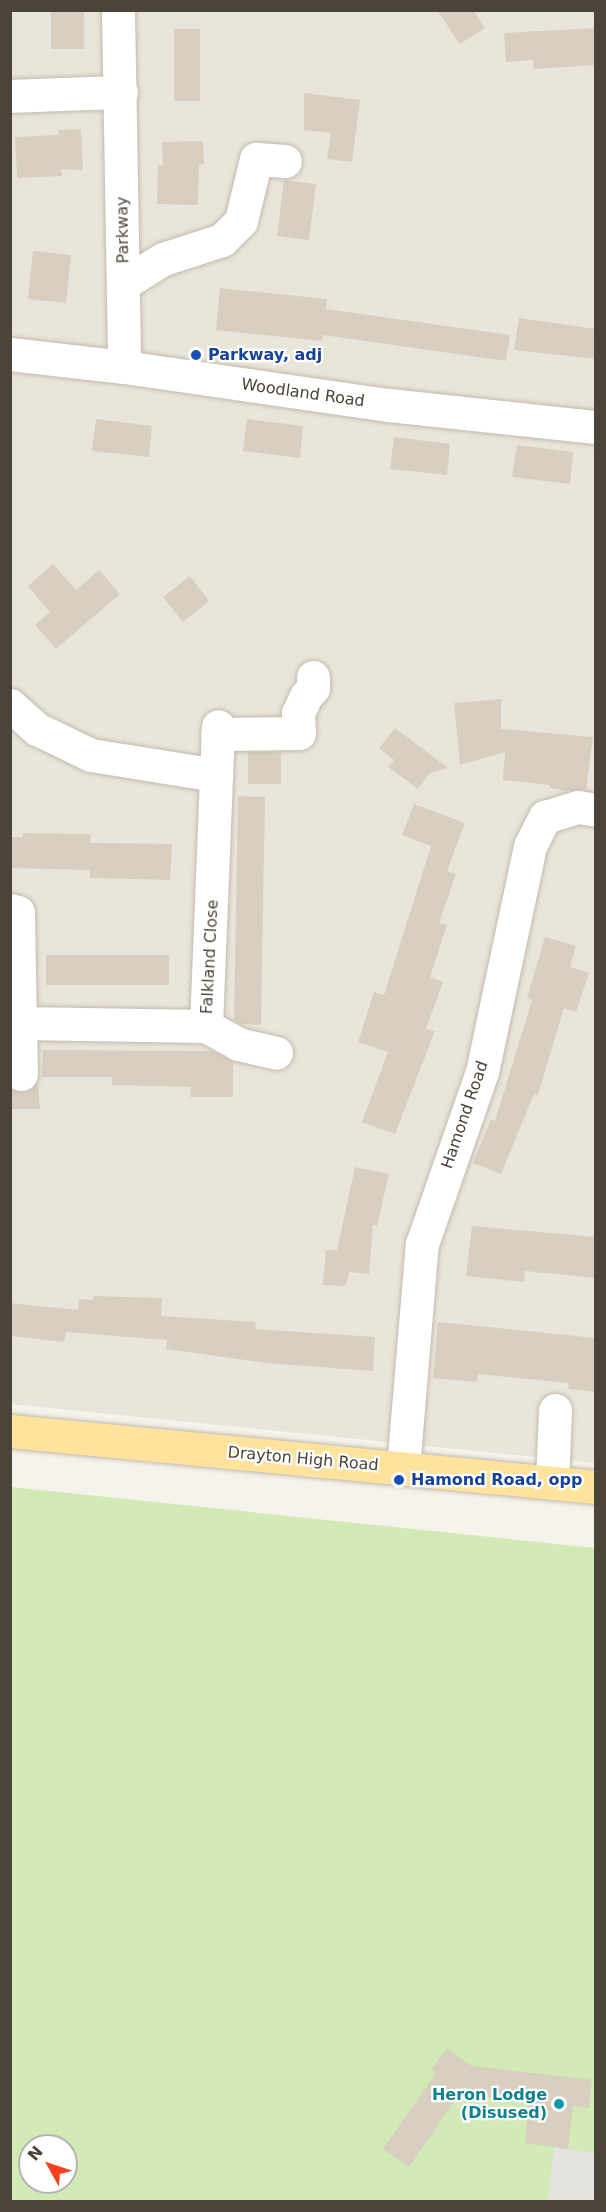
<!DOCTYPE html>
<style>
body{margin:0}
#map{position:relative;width:606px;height:2212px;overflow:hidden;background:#f6f3ec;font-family:"DejaVu Sans",sans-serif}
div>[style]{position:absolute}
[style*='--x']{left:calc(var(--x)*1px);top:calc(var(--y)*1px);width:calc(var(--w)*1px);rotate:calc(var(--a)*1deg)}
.residential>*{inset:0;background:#eae5da}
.green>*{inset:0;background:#d2eab5}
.parking>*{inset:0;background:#e5e3e0}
.building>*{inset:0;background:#d8cfc1}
.roads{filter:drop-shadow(0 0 2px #c2bbae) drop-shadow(0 0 2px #c2bbae)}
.minor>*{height:33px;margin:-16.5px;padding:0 16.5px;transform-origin:16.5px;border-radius:16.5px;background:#fff}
.major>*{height:33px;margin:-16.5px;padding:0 16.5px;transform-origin:16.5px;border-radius:16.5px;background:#ffe39c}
.dots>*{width:16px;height:16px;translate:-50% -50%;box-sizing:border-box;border:3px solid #fff;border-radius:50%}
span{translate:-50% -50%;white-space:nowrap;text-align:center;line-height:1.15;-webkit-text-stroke:4.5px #fff;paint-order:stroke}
.street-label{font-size:16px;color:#4b4439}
.transit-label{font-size:16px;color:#164399;font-weight:700}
.left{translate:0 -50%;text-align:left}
.culture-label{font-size:16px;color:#0d838f;font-weight:700}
.right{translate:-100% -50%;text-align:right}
.frame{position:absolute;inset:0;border:12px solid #4b4439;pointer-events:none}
.north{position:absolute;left:18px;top:2134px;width:60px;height:60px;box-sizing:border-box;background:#fff;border:2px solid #b7b4b0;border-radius:50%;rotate:310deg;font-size:16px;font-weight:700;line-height:24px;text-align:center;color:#4b4439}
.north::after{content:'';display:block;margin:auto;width:21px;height:27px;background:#fc3f1d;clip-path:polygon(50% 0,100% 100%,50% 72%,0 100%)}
</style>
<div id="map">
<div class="residential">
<i style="clip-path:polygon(10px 11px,595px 11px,595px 1463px,11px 1404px)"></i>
</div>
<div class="green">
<i style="clip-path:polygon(evenodd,11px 1487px,595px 1548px,595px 2201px,11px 2202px,11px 1487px,30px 2146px,66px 2146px,66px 2182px,30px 2182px,30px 2146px)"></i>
</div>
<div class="parking">
<i style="clip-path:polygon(554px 2148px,595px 2153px,595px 2201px,548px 2201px)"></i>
</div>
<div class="building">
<i style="clip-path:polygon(51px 10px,84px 10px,84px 49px,51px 49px)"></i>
<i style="clip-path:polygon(437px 10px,473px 10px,485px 28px,460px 44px)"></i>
<i style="clip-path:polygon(596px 28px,596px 65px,534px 69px,533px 60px,506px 62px,504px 33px)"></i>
<i style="clip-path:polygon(174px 29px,200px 29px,200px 101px,174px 101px)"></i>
<i style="clip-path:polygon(304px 93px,360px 100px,352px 162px,327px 159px,331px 133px,304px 130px)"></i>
<i style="clip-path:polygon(81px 129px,83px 170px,61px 169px,62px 176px,17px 178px,15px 137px,59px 135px,58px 130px)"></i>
<i style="clip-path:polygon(203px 141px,204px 164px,199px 165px,198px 205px,157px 204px,158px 165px,163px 165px,162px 142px)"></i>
<i style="clip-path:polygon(284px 180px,316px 184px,309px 240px,277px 236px)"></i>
<i style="clip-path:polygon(33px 251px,71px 255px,66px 303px,28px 299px)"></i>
<i style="clip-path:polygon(220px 288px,327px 299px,326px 309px,510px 335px,506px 361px,323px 335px,322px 341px,216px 330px)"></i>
<i style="clip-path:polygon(519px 318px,596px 329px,596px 359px,514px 350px)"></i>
<i style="clip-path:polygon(96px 419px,152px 426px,149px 457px,92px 451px)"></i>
<i style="clip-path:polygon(247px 419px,303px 426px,300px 458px,243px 451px)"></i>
<i style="clip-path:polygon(394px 437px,450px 444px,447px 475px,390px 469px)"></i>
<i style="clip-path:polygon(517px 445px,573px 452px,570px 484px,512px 477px)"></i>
<i style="clip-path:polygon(53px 564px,76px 590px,99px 570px,120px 594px,56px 649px,35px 625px,50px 612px,28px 586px)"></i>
<i style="clip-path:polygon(190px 576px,209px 601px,183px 622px,163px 597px)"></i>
<i style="clip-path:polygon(501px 699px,501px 729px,593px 737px,586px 789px,567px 791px,550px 788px,550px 785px,503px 780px,505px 752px,460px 765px,454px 703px)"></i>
<i style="clip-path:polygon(395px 728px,448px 768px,430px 773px,418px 789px,388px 767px,394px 760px,379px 748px)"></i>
<i style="clip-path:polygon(248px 752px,281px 752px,281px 784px,248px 784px)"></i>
<i style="clip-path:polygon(238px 796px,265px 797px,261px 1025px,241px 1024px,234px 1020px)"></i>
<i style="clip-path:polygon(414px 804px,465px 823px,447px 871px,456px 874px,439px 923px,447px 925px,430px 977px,443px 982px,426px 1029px,435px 1031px,395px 1134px,362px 1122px,388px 1052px,358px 1042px,374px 992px,384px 995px,431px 846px,402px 835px)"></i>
<i style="clip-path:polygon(23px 833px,90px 834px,91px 843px,172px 844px,170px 880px,90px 878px,90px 870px,10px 868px,10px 837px,23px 837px)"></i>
<i style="clip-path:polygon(545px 937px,576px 946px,570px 967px,589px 973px,576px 1012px,564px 1008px,538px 1095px,534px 1094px,501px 1174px,473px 1163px,491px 1119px,495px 1121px,532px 1000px,527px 998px)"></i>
<i style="clip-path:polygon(46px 955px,169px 955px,169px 985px,46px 985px)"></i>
<i style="clip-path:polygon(43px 1050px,212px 1051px,233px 1062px,233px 1097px,190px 1097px,191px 1087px,112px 1085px,112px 1077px,42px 1077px)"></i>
<i style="clip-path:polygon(38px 1082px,40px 1109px,10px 1109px,10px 1089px,22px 1093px,31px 1090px)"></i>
<i style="clip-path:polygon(355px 1167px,389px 1174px,377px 1226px,373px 1225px,369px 1274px,350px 1272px,345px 1286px,323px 1285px,326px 1250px,337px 1250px)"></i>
<i style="clip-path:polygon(472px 1226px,596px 1237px,596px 1278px,525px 1271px,524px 1282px,466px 1276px)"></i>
<i style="clip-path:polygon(93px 1296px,162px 1298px,161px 1316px,256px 1322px,255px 1329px,375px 1337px,373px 1371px,266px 1363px,166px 1349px,167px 1340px,66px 1332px,64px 1342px,10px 1336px,10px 1303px,78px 1310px,79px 1299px,93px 1300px)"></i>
<i style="clip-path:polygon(438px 1322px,596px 1338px,596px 1392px,568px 1389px,569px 1383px,478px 1374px,477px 1382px,433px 1378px)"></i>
<i style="clip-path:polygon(447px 2048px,472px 2066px,592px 2080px,589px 2108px,573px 2106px,568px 2149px,525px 2143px,529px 2102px,459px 2094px,409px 2167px,383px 2149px,436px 2073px,431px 2070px)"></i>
</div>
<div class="roads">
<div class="minor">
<i style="--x:118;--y:10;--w:357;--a:89"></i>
<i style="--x:10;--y:96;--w:111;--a:-2.1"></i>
<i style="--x:123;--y:284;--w:47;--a:-32"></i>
<i style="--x:163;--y:259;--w:62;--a:-17.9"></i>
<i style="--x:222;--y:240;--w:27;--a:-45"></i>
<i style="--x:241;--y:221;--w:64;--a:-76.4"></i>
<i style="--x:256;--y:159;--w:29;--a:4"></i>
<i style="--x:10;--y:354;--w:115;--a:6.5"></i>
<i style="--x:124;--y:367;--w:268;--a:8.2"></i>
<i style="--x:389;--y:405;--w:208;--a:6.1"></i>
<i style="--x:10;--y:705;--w:36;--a:42"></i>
<i style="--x:37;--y:729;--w:60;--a:25.7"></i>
<i style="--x:91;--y:755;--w:127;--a:9.1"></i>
<i style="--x:217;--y:734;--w:82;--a:-0.7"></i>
<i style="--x:299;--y:733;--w:20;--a:-93"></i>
<i style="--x:298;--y:713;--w:19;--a:-65"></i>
<i style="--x:306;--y:696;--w:11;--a:-49"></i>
<i style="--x:313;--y:688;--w:11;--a:-90"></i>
<i style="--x:10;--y:910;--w:8;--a:14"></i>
<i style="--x:18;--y:912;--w:111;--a:89"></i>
<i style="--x:20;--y:1023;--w:186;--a:0.9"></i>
<i style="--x:206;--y:1026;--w:300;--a:-87.7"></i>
<i style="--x:20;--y:1023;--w:51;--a:88.9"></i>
<i style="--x:206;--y:1026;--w:37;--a:29"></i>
<i style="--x:238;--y:1044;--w:39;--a:13"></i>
<i style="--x:403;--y:1468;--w:225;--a:-85.2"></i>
<i style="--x:422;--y:1244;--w:182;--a:-70.8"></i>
<i style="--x:482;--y:1072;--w:231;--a:-78"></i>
<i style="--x:530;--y:846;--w:33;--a:-63"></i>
<i style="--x:545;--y:817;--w:34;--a:-17"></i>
<i style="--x:578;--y:807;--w:18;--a:9"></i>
<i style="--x:552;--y:1483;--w:73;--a:-87.6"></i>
</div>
<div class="major">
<i style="--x:10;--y:1431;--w:589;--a:5.46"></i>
</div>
</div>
<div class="dots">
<i style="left:196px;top:355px;background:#1a4fb4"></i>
<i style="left:399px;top:1480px;background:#1a4fb4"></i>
<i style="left:559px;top:2104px;background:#0f9aa8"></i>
</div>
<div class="street-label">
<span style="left:123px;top:230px;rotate:-91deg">Parkway</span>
<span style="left:303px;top:393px;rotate:8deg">Woodland Road</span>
<span style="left:210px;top:957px;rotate:-87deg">Falkland Close</span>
<span style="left:465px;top:1115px;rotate:-71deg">Hamond Road</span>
<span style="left:303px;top:1459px;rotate:5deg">Drayton High Road</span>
</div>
<div class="transit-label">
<span class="left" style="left:208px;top:355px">Parkway, adj</span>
<span class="left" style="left:411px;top:1480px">Hamond Road, opp</span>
</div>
<div class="culture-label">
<span class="right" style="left:547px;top:2104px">Heron Lodge<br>(Disused)</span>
</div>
<div class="frame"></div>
<div class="north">N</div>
</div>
